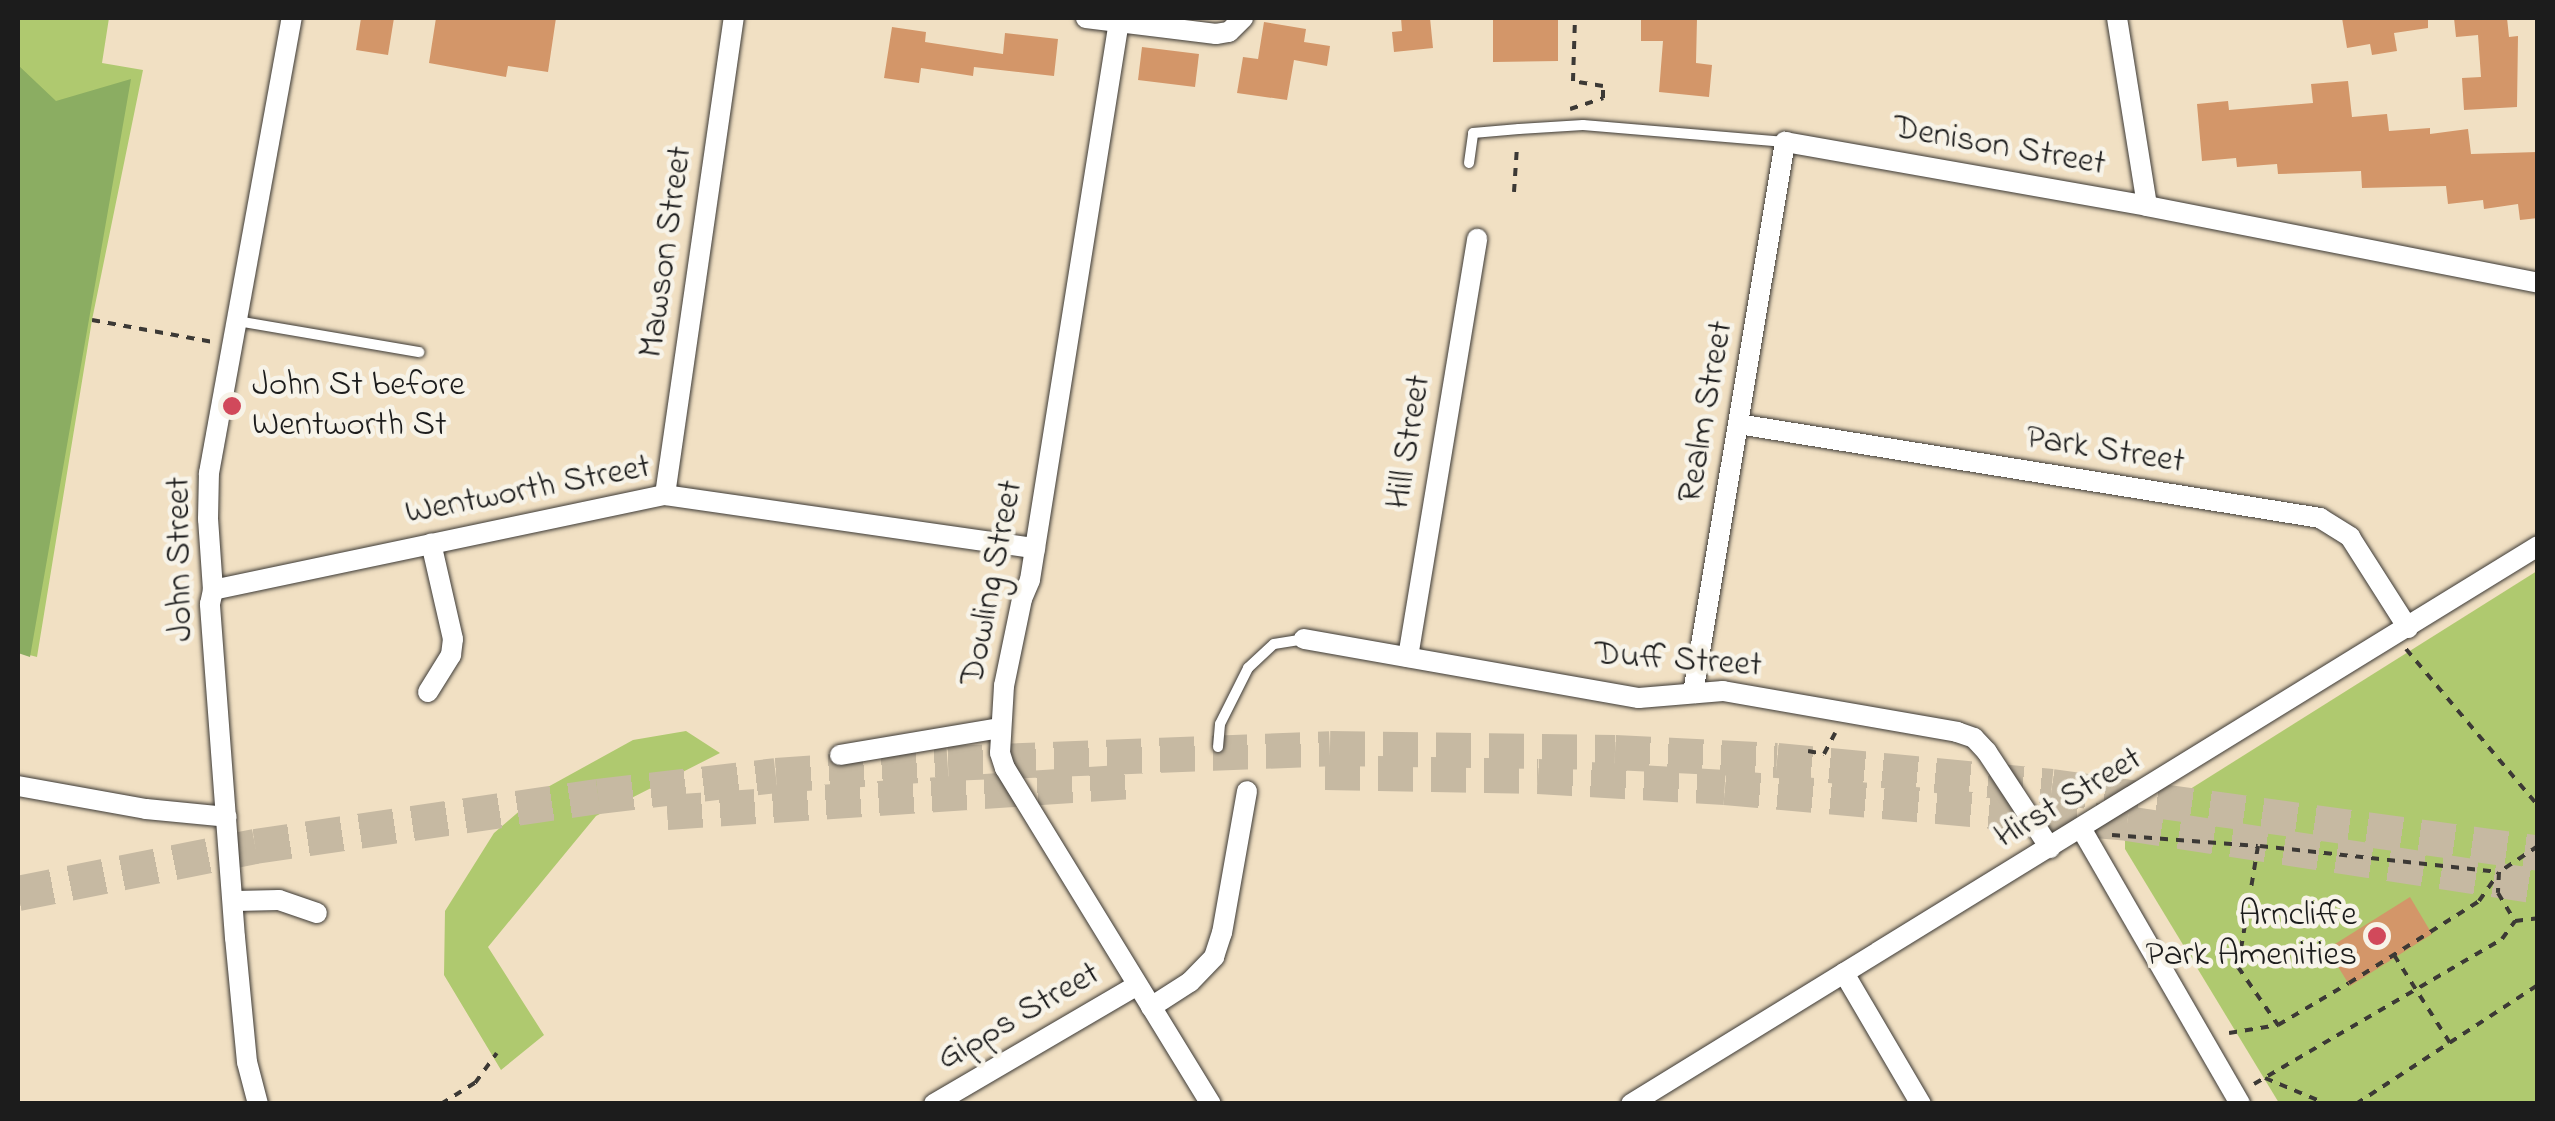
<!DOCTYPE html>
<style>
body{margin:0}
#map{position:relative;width:2555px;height:1121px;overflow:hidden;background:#f1e0c3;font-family:"Indie Flower",sans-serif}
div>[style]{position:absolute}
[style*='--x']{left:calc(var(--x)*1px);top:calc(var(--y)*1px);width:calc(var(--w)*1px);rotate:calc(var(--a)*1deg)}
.green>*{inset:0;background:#afc96f}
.forest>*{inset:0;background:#8bad62}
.building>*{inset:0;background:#d39669}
.highway-tunnel>*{height:35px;margin-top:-17.5px;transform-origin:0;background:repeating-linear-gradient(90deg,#c6b9a2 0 35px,transparent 0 53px)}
.path>*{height:4px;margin-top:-2px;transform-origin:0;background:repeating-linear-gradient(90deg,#3c3935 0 8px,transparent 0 16px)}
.roads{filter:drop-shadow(0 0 2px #3c3935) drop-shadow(0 0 2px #3c3935)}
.lane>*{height:10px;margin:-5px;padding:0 5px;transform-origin:5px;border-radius:5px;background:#fff}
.street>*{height:20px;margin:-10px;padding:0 10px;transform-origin:10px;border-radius:10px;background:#fff}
.dots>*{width:28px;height:28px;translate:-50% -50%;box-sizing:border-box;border:5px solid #f7f3e8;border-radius:50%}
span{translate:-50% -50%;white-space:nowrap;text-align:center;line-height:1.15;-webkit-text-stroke:9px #f7f3e8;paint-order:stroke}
.street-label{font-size:35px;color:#1c1c1c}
.poi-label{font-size:35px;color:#1c1c1c}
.left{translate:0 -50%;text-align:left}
.right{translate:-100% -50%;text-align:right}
.frame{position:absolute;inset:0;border:20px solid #1c1c1c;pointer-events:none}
</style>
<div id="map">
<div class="green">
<i style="clip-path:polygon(18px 18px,109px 18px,102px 63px,143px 70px,92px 320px,37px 657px,18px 652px)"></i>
<i style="clip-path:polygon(2537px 571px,2537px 1103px,2279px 1103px,2125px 849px,2125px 830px)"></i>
<i style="clip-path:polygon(686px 731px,720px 753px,596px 816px,488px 947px,544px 1035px,501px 1070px,444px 975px,445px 911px,494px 833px,546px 788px,633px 740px)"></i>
</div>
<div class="forest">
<i style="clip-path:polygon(18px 65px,56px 101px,131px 79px,30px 657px,18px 653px)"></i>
</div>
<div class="building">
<i style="clip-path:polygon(361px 18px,394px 18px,388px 55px,356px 50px)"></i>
<i style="clip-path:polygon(436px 18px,556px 18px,548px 72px,508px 66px,506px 77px,429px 63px)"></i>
<i style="clip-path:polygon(1401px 18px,1430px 18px,1433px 48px,1394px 52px,1392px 32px,1402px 31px)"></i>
<i style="clip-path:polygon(1493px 18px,1558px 18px,1558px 61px,1493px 62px)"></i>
<i style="clip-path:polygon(1641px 18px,1697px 18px,1696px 63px,1712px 65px,1709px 97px,1659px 92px,1663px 41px,1641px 41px)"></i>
<i style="clip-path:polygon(2342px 18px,2428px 18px,2428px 28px,2394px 33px,2397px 51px,2372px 55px,2370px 44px,2347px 48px)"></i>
<i style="clip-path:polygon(2454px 18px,2507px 18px,2509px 37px,2518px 36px,2517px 107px,2464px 110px,2462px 78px,2481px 77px,2478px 35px,2456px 37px)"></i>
<i style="clip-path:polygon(1264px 22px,1306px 29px,1304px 42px,1330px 46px,1327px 66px,1294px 60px,1287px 100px,1237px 93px,1243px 57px,1258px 59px)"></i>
<i style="clip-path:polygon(892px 27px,926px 32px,925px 42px,1003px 54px,1005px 33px,1058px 39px,1054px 76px,974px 67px,973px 76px,921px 68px,919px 83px,884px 78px)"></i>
<i style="clip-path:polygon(1142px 47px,1199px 54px,1195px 87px,1138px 80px)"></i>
<i style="clip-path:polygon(2348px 81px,2352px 117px,2387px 114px,2389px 131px,2430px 128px,2430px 134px,2468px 129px,2471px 154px,2538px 152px,2538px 218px,2520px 220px,2518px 204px,2484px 209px,2483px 200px,2448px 204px,2446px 186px,2362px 188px,2361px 171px,2278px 174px,2277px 164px,2237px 167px,2236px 158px,2202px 161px,2197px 104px,2228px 101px,2229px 110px,2313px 103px,2311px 84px)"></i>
<i style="clip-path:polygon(2410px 897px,2432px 934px,2350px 986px,2327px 949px)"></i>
</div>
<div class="highway-tunnel">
<i style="--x:1325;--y:772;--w:213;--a:1.1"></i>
<i style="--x:1538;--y:776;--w:187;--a:3.4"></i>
<i style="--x:1725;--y:787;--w:404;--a:5.1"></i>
<i style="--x:2127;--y:823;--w:416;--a:8.7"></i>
<i style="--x:667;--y:812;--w:462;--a:-3.8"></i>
<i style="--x:18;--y:893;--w:242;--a:-11.2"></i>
<i style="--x:255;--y:846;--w:347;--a:-8.3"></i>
<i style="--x:598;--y:796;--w:179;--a:-6.7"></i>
<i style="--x:776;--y:775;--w:172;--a:-4"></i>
<i style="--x:948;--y:763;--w:382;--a:-2.2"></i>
<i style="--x:1330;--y:748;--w:285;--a:0.8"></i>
<i style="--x:1615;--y:752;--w:162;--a:2.8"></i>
<i style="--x:1777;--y:760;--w:276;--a:5.4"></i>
<i style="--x:2052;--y:786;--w:491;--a:7.8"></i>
</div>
<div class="path">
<i style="--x:1570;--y:109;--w:35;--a:-18"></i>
<i style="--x:1603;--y:98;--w:12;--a:-90"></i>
<i style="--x:1603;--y:86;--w:30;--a:-171"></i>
<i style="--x:1573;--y:81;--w:63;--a:-88.2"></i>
<i style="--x:1514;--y:192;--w:45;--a:-86.2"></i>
<i style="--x:92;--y:320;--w:123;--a:10.3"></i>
<i style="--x:2406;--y:649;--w:205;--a:49.9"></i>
<i style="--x:1808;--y:751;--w:16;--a:11"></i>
<i style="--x:1824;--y:754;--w:24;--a:-62"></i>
<i style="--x:2112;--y:835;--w:146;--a:4.3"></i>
<i style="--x:2258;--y:846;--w:123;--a:99.4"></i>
<i style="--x:2238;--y:967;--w:70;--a:55.4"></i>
<i style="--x:2260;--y:846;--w:240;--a:6.2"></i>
<i style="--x:2538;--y:846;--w:47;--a:146.3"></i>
<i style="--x:2499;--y:872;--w:21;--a:93"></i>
<i style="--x:2498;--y:893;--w:33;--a:59"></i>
<i style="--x:2515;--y:921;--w:23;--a:-7"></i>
<i style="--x:2394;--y:955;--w:104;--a:57.5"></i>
<i style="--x:2229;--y:1033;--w:50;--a:-9.3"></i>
<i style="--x:2278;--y:1025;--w:82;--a:-30.6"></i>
<i style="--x:2349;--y:983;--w:154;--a:-32.2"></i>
<i style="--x:2479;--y:901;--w:35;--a:-55"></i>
<i style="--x:2265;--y:1078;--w:67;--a:22.8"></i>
<i style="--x:2254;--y:1084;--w:287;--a:-30.3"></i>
<i style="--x:2502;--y:939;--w:22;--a:-54"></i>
<i style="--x:441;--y:1104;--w:40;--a:-32"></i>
<i style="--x:475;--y:1083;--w:37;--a:-54"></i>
<i style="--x:2356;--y:1104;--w:217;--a:-33.2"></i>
</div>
<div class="roads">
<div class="lane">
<i style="--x:1469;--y:163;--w:30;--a:-82"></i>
<i style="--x:1473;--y:133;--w:46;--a:-5"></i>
<i style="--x:1519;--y:129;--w:64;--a:-3.6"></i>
<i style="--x:1583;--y:125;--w:203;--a:4.8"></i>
<i style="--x:237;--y:321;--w:185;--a:9.7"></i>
<i style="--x:1218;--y:747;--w:23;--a:-85"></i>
<i style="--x:1220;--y:724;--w:63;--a:-63.4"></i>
<i style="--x:1248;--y:668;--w:35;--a:-43"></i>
<i style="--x:1274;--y:644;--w:30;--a:-9"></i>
</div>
<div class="street">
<i style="--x:1086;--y:18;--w:131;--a:7"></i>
<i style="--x:1216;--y:34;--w:13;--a:-9"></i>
<i style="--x:1229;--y:32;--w:20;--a:-45"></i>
<i style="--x:2117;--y:18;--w:190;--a:80.9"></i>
<i style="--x:1119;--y:21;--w:566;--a:99.05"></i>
<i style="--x:1030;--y:580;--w:21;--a:113"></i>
<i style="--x:1022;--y:599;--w:89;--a:101.7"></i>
<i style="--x:1004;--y:686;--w:67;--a:93.4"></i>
<i style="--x:1000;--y:753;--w:16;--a:72"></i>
<i style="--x:1005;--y:768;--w:394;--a:58.5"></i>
<i style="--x:1738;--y:424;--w:590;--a:9.17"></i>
<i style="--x:2320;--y:518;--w:36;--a:32"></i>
<i style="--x:2350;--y:537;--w:108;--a:57.5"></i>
<i style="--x:665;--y:495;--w:482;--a:-81.8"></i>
<i style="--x:213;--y:590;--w:462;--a:-11.9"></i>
<i style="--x:665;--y:495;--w:374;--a:8.2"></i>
<i style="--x:1304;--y:639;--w:340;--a:10"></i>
<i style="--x:1639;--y:698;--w:84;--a:-4.8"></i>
<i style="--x:1723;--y:691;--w:238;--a:9.9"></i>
<i style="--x:1957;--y:732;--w:18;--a:19"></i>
<i style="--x:1974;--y:738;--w:19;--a:47"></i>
<i style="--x:1987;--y:752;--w:115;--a:56.7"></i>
<i style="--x:1408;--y:657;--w:424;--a:-80.6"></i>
<i style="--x:428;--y:692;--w:44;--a:-58.1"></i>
<i style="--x:451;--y:655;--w:16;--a:-83"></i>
<i style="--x:453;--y:639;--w:98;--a:-102.9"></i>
<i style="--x:1693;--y:693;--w:559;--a:-80.52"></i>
<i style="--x:1785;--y:142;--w:368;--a:10"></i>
<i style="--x:2147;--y:206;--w:399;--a:11.1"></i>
<i style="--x:840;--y:755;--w:162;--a:-9.6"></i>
<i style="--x:18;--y:786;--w:130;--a:10.2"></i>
<i style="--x:146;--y:809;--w:81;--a:5.6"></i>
<i style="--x:2082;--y:830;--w:316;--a:60"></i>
<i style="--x:236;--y:901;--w:43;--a:-1.3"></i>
<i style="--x:279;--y:900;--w:40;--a:18.9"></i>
<i style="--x:1844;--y:973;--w:152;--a:59.6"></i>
<i style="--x:1151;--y:1007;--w:46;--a:-32.7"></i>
<i style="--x:1190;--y:982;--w:35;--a:-46"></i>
<i style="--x:1214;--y:957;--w:25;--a:-72"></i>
<i style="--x:1222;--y:933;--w:144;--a:-80"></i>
<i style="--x:258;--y:1104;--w:43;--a:-104.7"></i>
<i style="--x:247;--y:1062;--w:125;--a:-95.5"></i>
<i style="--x:235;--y:938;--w:335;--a:-94.3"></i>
<i style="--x:210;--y:604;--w:14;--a:-78"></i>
<i style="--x:213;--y:590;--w:71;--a:-94"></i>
<i style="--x:208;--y:519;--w:46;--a:-88.8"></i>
<i style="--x:209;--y:473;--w:463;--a:-79.7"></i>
<i style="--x:934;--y:1104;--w:234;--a:-30.3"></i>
<i style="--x:1631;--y:1104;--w:1065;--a:-31.6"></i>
</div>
</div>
<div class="dots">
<i style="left:232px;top:406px;background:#d1495b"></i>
<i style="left:2377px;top:936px;background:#d1495b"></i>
</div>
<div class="street-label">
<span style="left:1999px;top:147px;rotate:10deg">Denison Street</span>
<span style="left:667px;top:252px;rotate:-82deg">Mawson Street</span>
<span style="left:1707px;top:412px;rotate:-80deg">Realm Street</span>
<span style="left:1410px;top:442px;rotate:-81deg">Hill Street</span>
<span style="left:2105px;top:451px;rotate:9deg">Park Street</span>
<span style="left:528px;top:491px;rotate:-11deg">Wentworth Street</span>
<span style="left:181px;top:559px;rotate:-91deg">John Street</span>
<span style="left:993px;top:583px;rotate:-79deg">Dowling Street</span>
<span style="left:1678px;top:661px;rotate:4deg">Duff Street</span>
<span style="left:2069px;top:799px;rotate:-31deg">Hirst Street</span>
<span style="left:1019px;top:1017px;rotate:-30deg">Gipps Street</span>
</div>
<div class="poi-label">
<span class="left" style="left:252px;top:406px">John St before<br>Wentworth St</span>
<span class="right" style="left:2357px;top:936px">Arncliffe<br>Park Amenities</span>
</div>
<div class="frame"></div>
</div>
